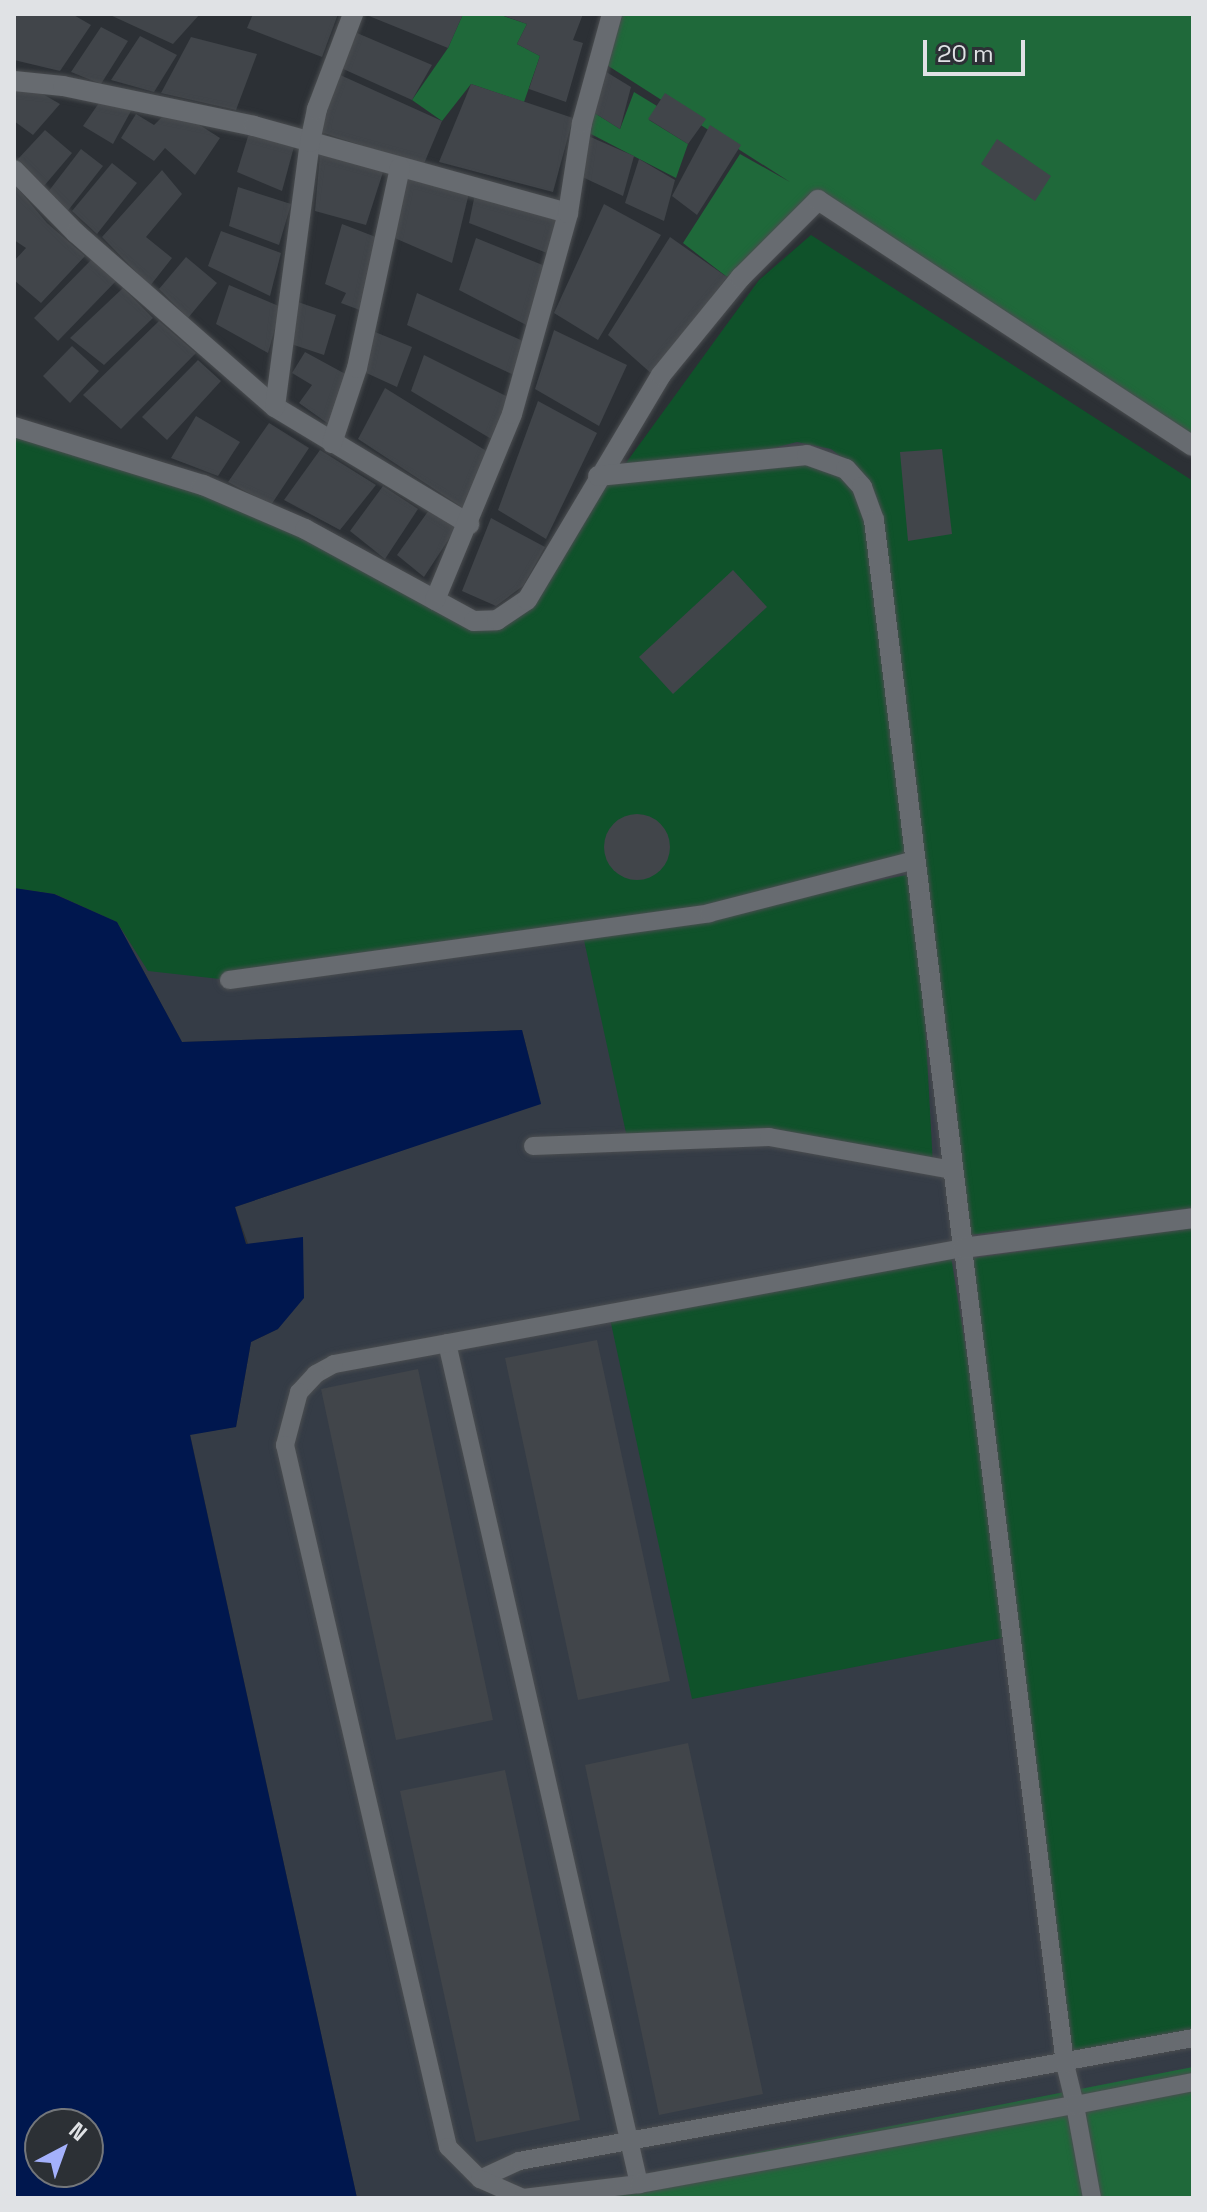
<!DOCTYPE html>
<style>
body{margin:0}
#map{position:relative;width:1207px;height:2212px;overflow:hidden;background:#2c3035;font-family:"Space Grotesk",sans-serif}
div>[style]{position:absolute}
[style*='--x']{left:calc(var(--x)*1px);top:calc(var(--y)*1px);width:calc(var(--w)*1px);rotate:calc(var(--a)*1deg)}
.built>*{inset:0;background:#353c46}
.green>*{inset:0;background:#0f522a}
.forest>*{inset:0;background:#1f693a}
.water>*{inset:0;background:#00174e}
.building>*{inset:0;background:#41454a}
.round{border-radius:50%}
.roads{filter:drop-shadow(0 0 2px #4a4d50) drop-shadow(0 0 2px #4a4d50)}
.lane>*{height:18px;margin:-9px;padding:0 9px;transform-origin:9px;border-radius:9px;background:#676b70}
.street>*{height:20px;margin:-10px;padding:0 10px;transform-origin:10px;border-radius:10px;background:#676b70}
span{translate:-50% -50%;white-space:nowrap;text-align:center;line-height:1.15;-webkit-text-stroke:6px #2c3035;paint-order:stroke}
.frame{position:absolute;inset:0;border:16px solid #e0e2e5;pointer-events:none}
.north{position:absolute;left:24px;top:2108px;width:80px;height:80px;box-sizing:border-box;background:#2c3035;border:2px solid #74777b;border-radius:50%;rotate:41deg;font-size:22px;font-weight:700;line-height:32px;text-align:center;color:#e0e2e5}
.north::after{content:'';display:block;margin:auto;width:28px;height:36px;background:#a4b1fc;clip-path:polygon(50% 0,100% 100%,50% 72%,0 100%)}
.scale{position:absolute;left:923px;top:40px;width:102px;height:36px;box-sizing:border-box;border:4px solid #e0e2e5;border-top:0;padding-left:10px;font-size:24px;line-height:28px;white-space:nowrap;color:#e0e2e5;-webkit-text-stroke:6px #2c3035;paint-order:stroke}
</style>
<div id="map">
<div class="built">
<i style="clip-path:polygon(796px 274px,1193px 519px,1193px 2198px,357px 2198px,190px 1434px,236px 1427px,251px 1342px,278px 1329px,235px 1207px,541px 1103px,522px 1030px,182px 1042px,117px 922px,55px 894px,14px 888px,14px 772px,471px 671px)"></i>
</div>
<div class="green">
<i style="clip-path:polygon(811px 235px,1193px 481px,1193px 1208px,970px 1235px,878px 508px,868px 478px,831px 449px,797px 442px,754px 453px,623px 467px,759px 280px)"></i>
<i style="clip-path:polygon(14px 436px,203px 485px,458px 612px,497px 620px,527px 600px,598px 476px,807px 455px,862px 487px,915px 860px,728px 909px,917px 873px,933px 1166px,811px 1141px,628px 1142px,582px 931px,229px 980px,148px 971px,117px 922px,55px 894px,14px 888px)"></i>
<i style="clip-path:polygon(1193px 1228px,1193px 2036px,1069px 2060px,973px 1258px)"></i>
<i style="clip-path:polygon(950px 1250px,1012px 1636px,692px 1699px,609px 1314px)"></i>
</div>
<div class="forest">
<i style="clip-path:polygon(463px 14px,498px 14px,527px 24px,517px 44px,540px 56px,524px 102px,471px 84px,442px 121px,412px 100px,448px 48px)"></i>
<i style="clip-path:polygon(616px 14px,1193px 14px,1193px 448px,819px 200px,727px 277px,683px 243px,740px 154px,790px 182px,599px 60px)"></i>
<i style="clip-path:polygon(634px 92px,657px 106px,649px 120px,688px 144px,676px 178px,589px 133px,593px 112px,620px 129px)"></i>
<i style="clip-path:polygon(1193px 2067px,1193px 2198px,523px 2198px)"></i>
</div>
<div class="water">
<i style="clip-path:polygon(evenodd,14px 888px,54px 894px,117px 922px,182px 1042px,522px 1030px,541px 1104px,235px 1207px,246px 1244px,303px 1237px,304px 1298px,278px 1329px,251px 1342px,236px 1427px,190px 1435px,357px 2198px,14px 2198px,14px 888px,40px 2124px,88px 2124px,88px 2172px,40px 2172px,40px 2124px)"></i>
</div>
<div class="building">
<i style="clip-path:polygon(14px 14px,72px 14px,91px 25px,60px 71px,14px 60px)"></i>
<i style="clip-path:polygon(108px 14px,200px 14px,173px 44px)"></i>
<i style="clip-path:polygon(253px 14px,338px 14px,322px 57px,247px 28px)"></i>
<i style="clip-path:polygon(364px 14px,463px 14px,448px 48px)"></i>
<i style="clip-path:polygon(499px 14px,583px 14px,573px 40px,583px 43px,566px 102px,529px 89px,540px 56px,517px 44px,527px 24px)"></i>
<i style="clip-path:polygon(101px 27px,128px 41px,101px 84px,71px 72px)"></i>
<i style="clip-path:polygon(357px 33px,432px 65px,412px 100px,341px 68px)"></i>
<i style="clip-path:polygon(140px 36px,177px 55px,154px 92px,111px 80px)"></i>
<i style="clip-path:polygon(191px 37px,257px 54px,236px 110px,161px 93px)"></i>
<i style="clip-path:polygon(603px 70px,631px 87px,620px 129px,593px 112px)"></i>
<i style="clip-path:polygon(338px 74px,442px 121px,423px 166px,321px 132px)"></i>
<i style="clip-path:polygon(471px 84px,573px 118px,553px 192px,439px 162px)"></i>
<i style="clip-path:polygon(14px 86px,34px 89px,60px 104px,33px 135px,14px 121px)"></i>
<i style="clip-path:polygon(665px 93px,706px 119px,688px 144px,648px 119px)"></i>
<i style="clip-path:polygon(101px 100px,132px 109px,113px 144px,83px 126px)"></i>
<i style="clip-path:polygon(167px 112px,187px 117px,220px 138px,195px 175px,165px 148px,154px 161px,121px 138px,136px 114px,154px 125px)"></i>
<i style="clip-path:polygon(710px 125px,741px 145px,697px 215px,672px 196px)"></i>
<i style="clip-path:polygon(45px 130px,72px 153px,44px 186px,18px 159px)"></i>
<i style="clip-path:polygon(250px 130px,295px 143px,282px 191px,237px 172px)"></i>
<i style="clip-path:polygon(586px 135px,634px 156px,623px 196px,578px 175px)"></i>
<i style="clip-path:polygon(997px 139px,1051px 176px,1035px 201px,981px 164px)"></i>
<i style="clip-path:polygon(81px 149px,103px 166px,66px 213px,48px 192px)"></i>
<i style="clip-path:polygon(320px 154px,384px 169px,366px 225px,315px 211px)"></i>
<i style="clip-path:polygon(639px 159px,675px 180px,664px 221px,625px 203px)"></i>
<i style="clip-path:polygon(112px 163px,137px 183px,97px 234px,72px 211px)"></i>
<i style="clip-path:polygon(162px 170px,182px 194px,146px 237px,172px 258px,150px 286px,102px 237px)"></i>
<i style="clip-path:polygon(405px 177px,469px 193px,452px 263px,390px 236px)"></i>
<i style="clip-path:polygon(14px 184px,47px 223px,85px 256px,41px 303px,14px 280px,14px 261px,26px 248px,14px 240px)"></i>
<i style="clip-path:polygon(238px 187px,291px 204px,279px 245px,229px 226px)"></i>
<i style="clip-path:polygon(475px 194px,558px 214px,547px 253px,469px 223px)"></i>
<i style="clip-path:polygon(604px 204px,661px 235px,598px 340px,554px 313px)"></i>
<i style="clip-path:polygon(342px 224px,381px 239px,365px 312px,341px 303px,346px 293px,325px 284px)"></i>
<i style="clip-path:polygon(221px 231px,281px 253px,270px 296px,208px 266px)"></i>
<i style="clip-path:polygon(670px 237px,727px 277px,653px 375px,608px 335px)"></i>
<i style="clip-path:polygon(476px 238px,545px 266px,530px 327px,459px 290px)"></i>
<i style="clip-path:polygon(186px 257px,217px 283px,188px 318px,159px 289px)"></i>
<i style="clip-path:polygon(92px 259px,117px 280px,58px 341px,34px 318px)"></i>
<i style="clip-path:polygon(229px 285px,281px 307px,268px 353px,216px 324px)"></i>
<i style="clip-path:polygon(123px 288px,153px 318px,104px 365px,70px 338px)"></i>
<i style="clip-path:polygon(417px 293px,525px 342px,514px 375px,407px 325px)"></i>
<i style="clip-path:polygon(295px 301px,336px 315px,324px 355px,291px 344px)"></i>
<i style="clip-path:polygon(159px 321px,196px 353px,121px 429px,83px 395px)"></i>
<i style="clip-path:polygon(554px 330px,627px 365px,599px 426px,535px 389px)"></i>
<i style="clip-path:polygon(375px 332px,412px 347px,397px 387px,362px 371px)"></i>
<i style="clip-path:polygon(72px 346px,99px 371px,70px 403px,43px 376px)"></i>
<i style="clip-path:polygon(305px 352px,349px 376px,330px 425px,299px 403px,312px 385px,292px 373px)"></i>
<i style="clip-path:polygon(424px 355px,510px 398px,493px 440px,411px 391px)"></i>
<i style="clip-path:polygon(198px 360px,221px 381px,167px 440px,142px 417px)"></i>
<i style="clip-path:polygon(385px 388px,488px 452px,463px 508px,358px 439px)"></i>
<i style="clip-path:polygon(538px 401px,597px 433px,546px 539px,498px 510px)"></i>
<i style="clip-path:polygon(196px 416px,240px 442px,218px 476px,171px 458px)"></i>
<i style="clip-path:polygon(269px 423px,309px 448px,271px 505px,228px 482px)"></i>
<i style="clip-path:polygon(942px 449px,952px 534px,908px 541px,900px 452px)"></i>
<i style="clip-path:polygon(320px 450px,376px 485px,340px 530px,284px 500px)"></i>
<i style="clip-path:polygon(383px 486px,418px 509px,385px 559px,350px 531px)"></i>
<i style="clip-path:polygon(429px 510px,456px 528px,424px 577px,397px 555px)"></i>
<i style="clip-path:polygon(491px 518px,545px 547px,523px 586px,496px 606px,462px 591px)"></i>
<i style="clip-path:polygon(733px 570px,767px 607px,673px 694px,639px 657px)"></i>
<i class="round" style="left:604px;top:814px;width:66px;height:66px"></i>
<i style="clip-path:polygon(597px 1340px,670px 1681px,578px 1700px,505px 1358px)"></i>
<i style="clip-path:polygon(418px 1369px,493px 1720px,396px 1740px,321px 1389px)"></i>
<i style="clip-path:polygon(688px 1743px,763px 2094px,659px 2115px,585px 1765px)"></i>
<i style="clip-path:polygon(505px 1770px,580px 2120px,476px 2142px,400px 1791px)"></i>
</div>
<div class="roads">
<div class="lane">
<i style="--x:229;--y:980;--w:485;--a:-7.9"></i>
<i style="--x:709;--y:913;--w:213;--a:-14.4"></i>
<i style="--x:533;--y:1146;--w:236;--a:-2.2"></i>
<i style="--x:769;--y:1137;--w:187;--a:10.2"></i>
<i style="--x:447;--y:1343;--w:863;--a:77.14"></i>
<i style="--x:480;--y:2179;--w:43;--a:-24.8"></i>
<i style="--x:519;--y:2161;--w:685;--a:-10.34"></i>
<i style="--x:1092;--y:2198;--w:95;--a:-100.4"></i>
<i style="--x:1075;--y:2105;--w:42;--a:-103.7"></i>
<i style="--x:1065;--y:2064;--w:822;--a:-97.13"></i>
<i style="--x:963;--y:1248;--w:640;--a:169.55"></i>
<i style="--x:334;--y:1364;--w:21;--a:151"></i>
<i style="--x:316;--y:1374;--w:25;--a:133"></i>
<i style="--x:299;--y:1392;--w:55;--a:104.8"></i>
<i style="--x:285;--y:1445;--w:721;--a:76.93"></i>
<i style="--x:448;--y:2147;--w:45;--a:45"></i>
<i style="--x:480;--y:2179;--w:47;--a:23.8"></i>
<i style="--x:523;--y:2198;--w:117;--a:-6.9"></i>
<i style="--x:639;--y:2184;--w:443;--a:-10.3"></i>
<i style="--x:1075;--y:2105;--w:120;--a:-11"></i>
</div>
<div class="street">
<i style="--x:14;--y:81;--w:49;--a:5.8"></i>
<i style="--x:63;--y:86;--w:195;--a:11.8"></i>
<i style="--x:254;--y:126;--w:326;--a:15.5"></i>
<i style="--x:14;--y:170;--w:88;--a:45.5"></i>
<i style="--x:76;--y:233;--w:264;--a:41.2"></i>
<i style="--x:275;--y:407;--w:227;--a:31.1"></i>
<i style="--x:275;--y:407;--w:267;--a:-82.5"></i>
<i style="--x:310;--y:142;--w:34;--a:-78"></i>
<i style="--x:317;--y:109;--w:102;--a:-69.2"></i>
<i style="--x:14;--y:427;--w:198;--a:17.1"></i>
<i style="--x:203;--y:485;--w:111;--a:23.3"></i>
<i style="--x:305;--y:529;--w:192;--a:28.6"></i>
<i style="--x:474;--y:621;--w:23;--a:-2"></i>
<i style="--x:497;--y:620;--w:36;--a:-34"></i>
<i style="--x:527;--y:600;--w:262;--a:-59.2"></i>
<i style="--x:661;--y:375;--w:127;--a:-50.8"></i>
<i style="--x:741;--y:277;--w:109;--a:-45"></i>
<i style="--x:818;--y:200;--w:448;--a:33.3"></i>
<i style="--x:332;--y:443;--w:79;--a:-71.6"></i>
<i style="--x:357;--y:368;--w:205;--a:-77.9"></i>
<i style="--x:598;--y:476;--w:210;--a:-5.7"></i>
<i style="--x:807;--y:455;--w:41;--a:19.7"></i>
<i style="--x:846;--y:469;--w:24;--a:48"></i>
<i style="--x:862;--y:487;--w:35;--a:70"></i>
<i style="--x:874;--y:520;--w:733;--a:83.03"></i>
<i style="--x:963;--y:1248;--w:232;--a:-7.4"></i>
<i style="--x:435;--y:600;--w:201;--a:-67.5"></i>
<i style="--x:512;--y:414;--w:209;--a:-74.4"></i>
<i style="--x:568;--y:213;--w:91;--a:-81.2"></i>
<i style="--x:582;--y:123;--w:113;--a:-74.6"></i>
</div>
</div>
<div class="frame"></div>
<div class="north">N</div>
<div class="scale">20 m</div>
</div>
